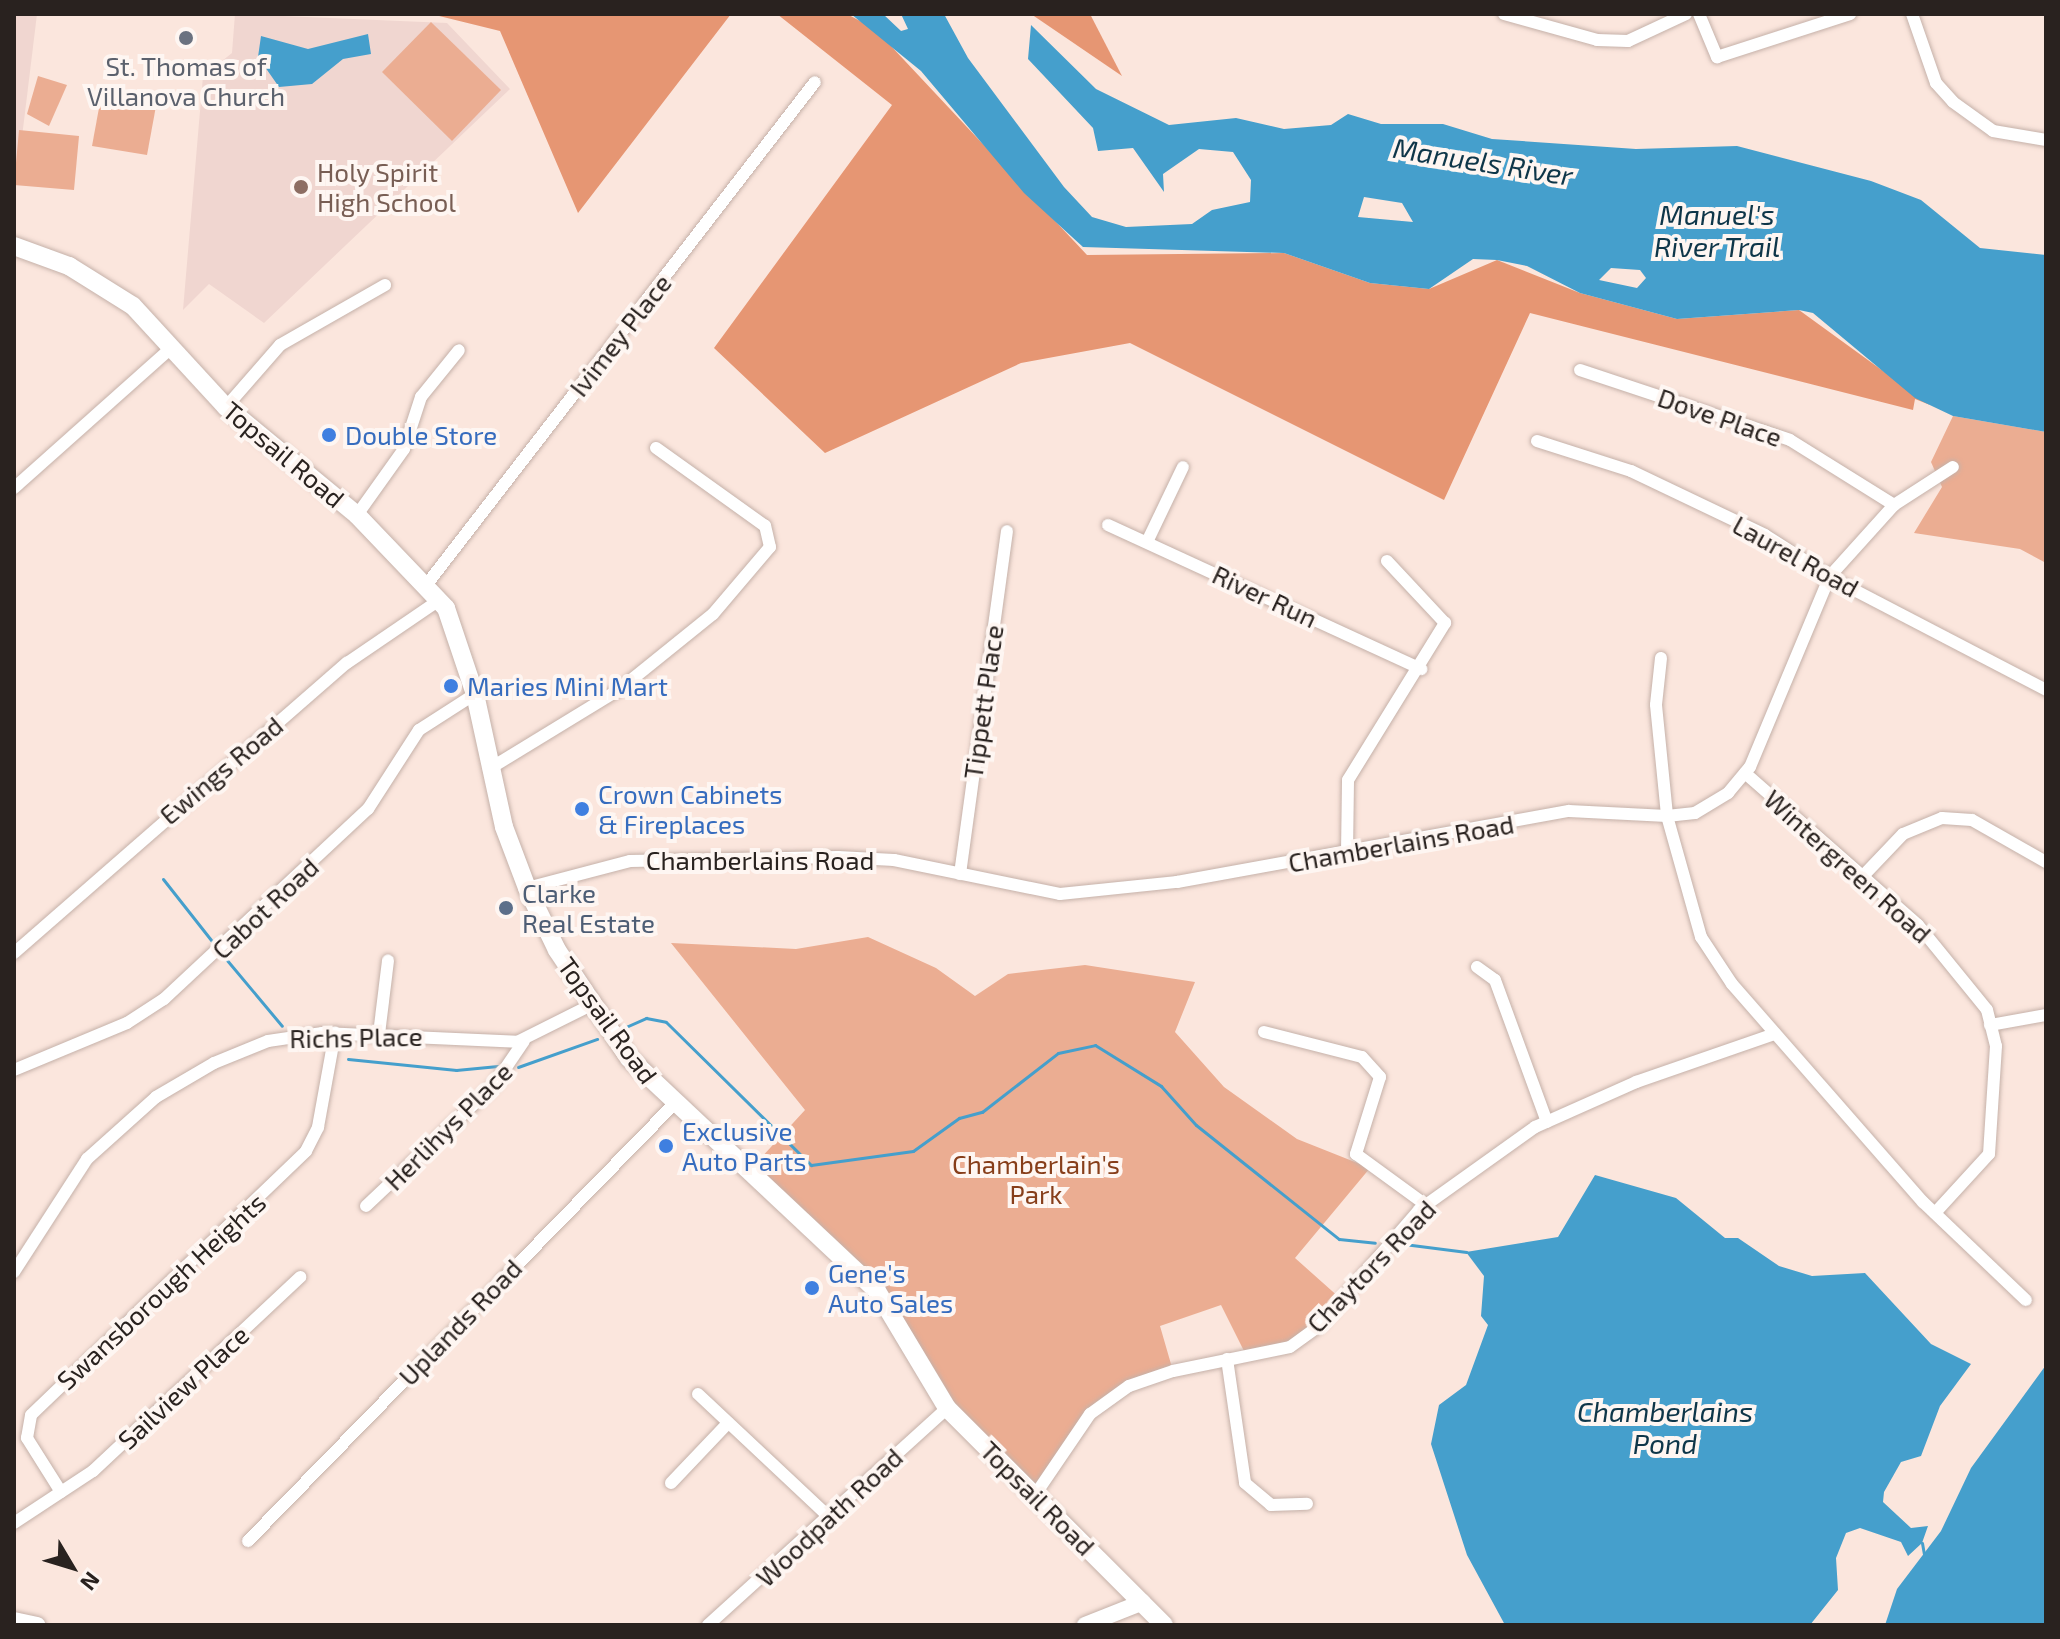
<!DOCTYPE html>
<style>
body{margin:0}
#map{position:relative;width:2060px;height:1639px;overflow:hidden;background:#fbe6dd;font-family:"Exo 2",sans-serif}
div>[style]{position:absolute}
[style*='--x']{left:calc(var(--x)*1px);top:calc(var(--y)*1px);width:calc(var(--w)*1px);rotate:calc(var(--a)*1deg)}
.education>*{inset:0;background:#f0d6d0}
.green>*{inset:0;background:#ebad92}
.forest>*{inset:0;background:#e69673}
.water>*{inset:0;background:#459fcc}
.stream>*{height:3px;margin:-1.5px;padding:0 1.5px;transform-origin:1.5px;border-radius:1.5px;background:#459fcc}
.roads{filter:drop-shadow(0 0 2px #c5b1a9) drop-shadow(0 0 2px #c5b1a9)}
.street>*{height:12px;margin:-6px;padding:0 6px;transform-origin:6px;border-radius:6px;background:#fff}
.secondary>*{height:16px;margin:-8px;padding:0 8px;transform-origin:8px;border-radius:8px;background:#fff}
.primary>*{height:18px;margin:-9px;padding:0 9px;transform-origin:9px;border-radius:9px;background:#fff}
.dots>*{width:22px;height:22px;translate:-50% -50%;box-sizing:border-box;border:4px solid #fef6f2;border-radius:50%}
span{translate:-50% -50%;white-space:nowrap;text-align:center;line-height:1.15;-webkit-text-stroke:8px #fef6f2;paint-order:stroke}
.worship-label{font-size:26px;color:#5b616d}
.education-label{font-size:26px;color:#785e54}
.left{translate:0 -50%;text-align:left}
.street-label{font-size:26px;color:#29221f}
.shop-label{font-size:26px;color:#366cbe}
.service-label{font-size:26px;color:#4e5e75}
.park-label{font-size:26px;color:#873e1a}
.water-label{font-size:28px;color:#0e3649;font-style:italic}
.frame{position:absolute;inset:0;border:16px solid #29221f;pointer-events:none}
.north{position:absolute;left:32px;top:1527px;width:80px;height:80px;-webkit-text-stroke:6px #fef6f2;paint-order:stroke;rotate:128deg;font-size:22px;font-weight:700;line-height:32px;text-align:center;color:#29221f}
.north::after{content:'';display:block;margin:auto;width:28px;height:36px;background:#29221f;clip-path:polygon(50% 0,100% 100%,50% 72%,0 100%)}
</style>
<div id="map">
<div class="education">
<i style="clip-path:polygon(14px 14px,37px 14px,16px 186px,14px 186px)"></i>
<i style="clip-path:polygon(235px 14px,447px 23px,510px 89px,264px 323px,209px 284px,183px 310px,203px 76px,232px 53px)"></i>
</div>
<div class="green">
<i style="clip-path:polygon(431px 22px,501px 90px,452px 141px,382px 72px)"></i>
<i style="clip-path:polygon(38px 76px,67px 85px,49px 126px,27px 114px)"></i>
<i style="clip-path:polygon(101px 97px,156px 106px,147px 155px,92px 146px)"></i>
<i style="clip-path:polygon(19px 130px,79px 136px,74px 190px,14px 185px)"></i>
<i style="clip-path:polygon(1953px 416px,2046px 432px,2046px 563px,2020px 549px,1914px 533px,1942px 487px,1931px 462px)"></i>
<i style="clip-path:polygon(868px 937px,936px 968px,975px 996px,1008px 974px,1085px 965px,1195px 982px,1175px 1032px,1224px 1087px,1297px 1139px,1370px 1168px,1295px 1258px,1341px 1299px,1290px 1347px,1246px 1355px,1221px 1305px,1160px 1326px,1173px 1371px,1129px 1386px,1090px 1413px,1035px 1495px,947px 1408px,877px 1291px,747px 1173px,805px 1110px,671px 943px,796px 949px)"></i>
</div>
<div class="forest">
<i style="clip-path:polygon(431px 14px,731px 14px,578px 213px,500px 31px)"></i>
<i style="clip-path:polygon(777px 14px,847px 14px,875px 29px,1087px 255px,1284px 253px,1370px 283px,1429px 289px,1497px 260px,1580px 293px,1677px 319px,1799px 310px,1930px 405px,1915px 399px,1913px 410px,1530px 313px,1444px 500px,1130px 343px,1021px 363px,825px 453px,714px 348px,892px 105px)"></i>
<i style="clip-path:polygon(1031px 14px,1090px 14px,1122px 76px)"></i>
</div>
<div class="water">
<i style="clip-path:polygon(evenodd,851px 14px,883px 14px,901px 31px,908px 29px,901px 14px,944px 14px,968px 58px,1064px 187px,1092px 217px,1126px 227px,1192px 224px,1212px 210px,1250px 202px,1251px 180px,1233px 152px,1199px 149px,1163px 174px,1164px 192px,1133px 148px,1098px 151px,1093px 128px,1028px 59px,1031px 25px,1096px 89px,1169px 125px,1236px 118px,1284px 129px,1331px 125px,1348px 114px,1381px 124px,1443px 124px,1492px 139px,1636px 149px,1737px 146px,1871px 181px,1921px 200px,1980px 248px,2046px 255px,2046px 432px,1953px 416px,1915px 398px,1813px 313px,1799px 310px,1677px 319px,1580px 293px,1527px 266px,1497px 260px,1473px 259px,1429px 289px,1370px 283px,1284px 253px,1083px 247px,1024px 193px,921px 71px,851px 14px,1364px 197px,1402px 203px,1413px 222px,1358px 217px,1364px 197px,851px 14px,1611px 268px,1640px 270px,1646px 278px,1637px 288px,1599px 280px,1611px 268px)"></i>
<i style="clip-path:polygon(368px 34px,371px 54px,343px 59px,312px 84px,279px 87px,258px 57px,261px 36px,308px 49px)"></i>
<i style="clip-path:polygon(1595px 1175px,1676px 1198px,1725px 1238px,1738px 1238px,1779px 1266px,1812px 1276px,1865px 1273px,1931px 1344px,1971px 1364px,1940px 1406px,1921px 1456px,1901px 1462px,1884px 1492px,1883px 1502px,1911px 1528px,1928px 1526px,1922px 1543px,1908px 1556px,1901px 1542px,1860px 1528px,1846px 1533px,1836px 1558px,1838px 1590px,1810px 1625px,1505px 1625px,1467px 1555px,1431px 1444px,1439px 1405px,1466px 1385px,1488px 1325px,1481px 1316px,1484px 1276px,1466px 1252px,1558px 1237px)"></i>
<i style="clip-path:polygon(2046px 1365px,2046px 1625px,1885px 1625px,1897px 1589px,1941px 1531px,1971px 1468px)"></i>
</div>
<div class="stream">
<i style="--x:163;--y:879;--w:78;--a:51.8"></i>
<i style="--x:226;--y:959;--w:87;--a:50.1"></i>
<i style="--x:619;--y:1030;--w:30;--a:-24"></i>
<i style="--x:646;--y:1018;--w:20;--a:11"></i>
<i style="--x:666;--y:1022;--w:204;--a:44.6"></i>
<i style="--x:811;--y:1165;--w:103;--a:-7.8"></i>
<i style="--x:913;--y:1151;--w:57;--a:-35.7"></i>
<i style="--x:959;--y:1118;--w:24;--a:-15"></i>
<i style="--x:982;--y:1112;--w:96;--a:-37.8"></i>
<i style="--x:1058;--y:1053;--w:38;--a:-12"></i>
<i style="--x:1095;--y:1045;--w:78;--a:31.8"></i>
<i style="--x:1161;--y:1086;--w:52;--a:48.1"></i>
<i style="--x:1196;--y:1125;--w:183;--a:38.6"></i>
<i style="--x:1339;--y:1239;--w:36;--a:6"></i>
<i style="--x:348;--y:1059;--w:109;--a:5.8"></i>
<i style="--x:456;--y:1070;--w:42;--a:-5.4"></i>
<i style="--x:518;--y:1067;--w:84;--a:-19.5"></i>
<i style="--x:1396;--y:1243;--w:71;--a:7.3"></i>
<i style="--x:1922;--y:1543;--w:11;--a:80"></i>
</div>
<div class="roads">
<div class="street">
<i style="--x:1504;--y:14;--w:97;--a:15.6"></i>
<i style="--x:1597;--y:40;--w:31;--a:2"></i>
<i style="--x:1628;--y:41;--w:64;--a:-25"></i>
<i style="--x:1699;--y:14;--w:47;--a:67.3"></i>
<i style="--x:1717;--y:57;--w:140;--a:-17.9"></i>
<i style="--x:1912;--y:14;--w:73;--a:70.8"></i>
<i style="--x:1936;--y:83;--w:25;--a:48"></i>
<i style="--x:1953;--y:102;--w:49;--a:35.9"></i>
<i style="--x:1993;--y:131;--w:54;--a:9.6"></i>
<i style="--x:1580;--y:370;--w:221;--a:18.4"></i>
<i style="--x:1790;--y:440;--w:123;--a:32"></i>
<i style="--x:226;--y:407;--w:82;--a:-48.9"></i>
<i style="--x:280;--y:345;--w:121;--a:-29.7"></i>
<i style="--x:1537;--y:441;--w:99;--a:17.7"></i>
<i style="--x:1631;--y:471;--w:148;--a:25.5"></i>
<i style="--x:1765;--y:535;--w:85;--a:32.6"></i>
<i style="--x:1837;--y:581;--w:236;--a:27.5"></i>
<i style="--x:14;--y:488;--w:210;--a:-41.7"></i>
<i style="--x:357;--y:515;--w:81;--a:-54.5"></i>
<i style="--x:404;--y:449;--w:55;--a:-71.9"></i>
<i style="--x:421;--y:397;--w:60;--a:-51"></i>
<i style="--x:1108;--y:525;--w:345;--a:24.7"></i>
<i style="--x:1147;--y:542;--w:83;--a:-64.4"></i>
<i style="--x:424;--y:588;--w:639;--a:-52.31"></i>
<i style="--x:1661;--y:658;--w:47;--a:96.1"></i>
<i style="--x:1656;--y:705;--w:112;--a:84.3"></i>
<i style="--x:1667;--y:816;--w:28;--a:-6"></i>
<i style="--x:1695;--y:813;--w:39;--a:-31"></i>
<i style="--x:1728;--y:793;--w:34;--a:-50"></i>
<i style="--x:1750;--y:767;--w:207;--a:-67.3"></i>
<i style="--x:1830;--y:576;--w:96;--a:-48"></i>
<i style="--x:1894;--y:505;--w:70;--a:-32.8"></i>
<i style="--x:489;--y:769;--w:153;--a:-31.4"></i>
<i style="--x:620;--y:689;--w:119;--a:-38.9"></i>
<i style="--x:713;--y:614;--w:88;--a:-49.6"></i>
<i style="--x:770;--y:547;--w:22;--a:-103"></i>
<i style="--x:765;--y:526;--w:134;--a:-144.4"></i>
<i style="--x:1745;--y:773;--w:230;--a:41.3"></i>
<i style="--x:1918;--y:925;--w:109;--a:50.9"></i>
<i style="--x:1987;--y:1010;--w:37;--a:76"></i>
<i style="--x:1996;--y:1046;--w:108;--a:93.7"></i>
<i style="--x:1989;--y:1154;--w:80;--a:132.5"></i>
<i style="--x:1347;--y:853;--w:73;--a:-89.2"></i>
<i style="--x:1348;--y:780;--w:185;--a:-58.3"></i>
<i style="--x:1445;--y:623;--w:85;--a:-133.1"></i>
<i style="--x:960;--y:874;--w:346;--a:-82.2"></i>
<i style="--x:1863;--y:876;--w:58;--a:-46.4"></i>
<i style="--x:1903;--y:834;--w:42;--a:-22.3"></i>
<i style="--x:1942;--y:818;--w:30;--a:4"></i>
<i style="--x:1972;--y:820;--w:85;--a:29.6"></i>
<i style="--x:527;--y:888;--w:106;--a:-14.7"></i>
<i style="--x:630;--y:861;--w:208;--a:-1.1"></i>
<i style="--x:838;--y:857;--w:56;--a:3.1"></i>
<i style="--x:894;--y:860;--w:169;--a:11.6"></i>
<i style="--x:1060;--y:894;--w:118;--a:-5.9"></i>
<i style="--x:1177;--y:882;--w:398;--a:-10.3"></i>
<i style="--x:1569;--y:811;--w:98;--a:2.9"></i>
<i style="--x:1667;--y:816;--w:126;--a:74.3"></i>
<i style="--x:1701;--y:937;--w:56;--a:56.6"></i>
<i style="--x:1732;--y:984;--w:290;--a:48.8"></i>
<i style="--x:1923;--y:1202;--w:142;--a:43.6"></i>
<i style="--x:14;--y:953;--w:442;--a:-41.1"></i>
<i style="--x:347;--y:663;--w:110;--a:-34.3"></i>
<i style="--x:1477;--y:967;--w:22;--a:36"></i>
<i style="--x:1495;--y:980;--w:151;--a:69.9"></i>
<i style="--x:1990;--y:1025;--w:57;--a:-10.1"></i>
<i style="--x:1264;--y:1032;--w:101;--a:14.3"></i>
<i style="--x:1362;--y:1057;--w:27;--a:48"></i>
<i style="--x:1380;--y:1077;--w:81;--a:107.3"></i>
<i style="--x:1356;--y:1154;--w:87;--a:36.1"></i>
<i style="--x:379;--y:1034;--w:74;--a:-83"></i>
<i style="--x:14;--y:1070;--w:122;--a:-22.6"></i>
<i style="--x:127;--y:1023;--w:44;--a:-33"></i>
<i style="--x:164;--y:999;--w:279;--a:-43"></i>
<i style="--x:368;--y:809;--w:94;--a:-57.2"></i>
<i style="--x:419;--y:730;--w:67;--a:-32.7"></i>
<i style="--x:366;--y:1206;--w:176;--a:-43.4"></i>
<i style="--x:494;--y:1085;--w:53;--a:-55.7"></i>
<i style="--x:14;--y:1272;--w:135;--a:-57.1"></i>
<i style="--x:87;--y:1159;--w:93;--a:-41.9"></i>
<i style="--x:156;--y:1097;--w:67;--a:-30.4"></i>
<i style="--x:214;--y:1063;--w:58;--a:-22.2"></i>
<i style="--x:268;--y:1041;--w:55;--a:-8.4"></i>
<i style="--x:322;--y:1033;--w:195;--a:2.6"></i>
<i style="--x:517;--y:1042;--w:87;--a:-26.6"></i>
<i style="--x:1227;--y:1359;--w:125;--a:81.7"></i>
<i style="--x:1245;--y:1483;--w:34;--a:40"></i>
<i style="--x:1271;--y:1505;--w:36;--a:-2"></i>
<i style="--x:698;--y:1394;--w:180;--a:43.2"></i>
<i style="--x:671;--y:1483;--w:83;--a:-46.5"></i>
<i style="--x:61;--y:1492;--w:64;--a:-122.2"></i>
<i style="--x:27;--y:1438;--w:23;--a:-80"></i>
<i style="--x:31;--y:1415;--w:381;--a:-43.8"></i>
<i style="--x:306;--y:1151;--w:27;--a:-63"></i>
<i style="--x:318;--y:1127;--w:96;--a:-79.7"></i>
<i style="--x:1035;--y:1495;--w:98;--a:-55.8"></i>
<i style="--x:1090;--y:1414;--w:48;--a:-35.7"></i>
<i style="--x:1129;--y:1386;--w:46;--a:-18.8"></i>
<i style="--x:1173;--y:1371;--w:119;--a:-11.6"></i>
<i style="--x:1290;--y:1347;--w:36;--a:-36"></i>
<i style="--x:1319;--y:1326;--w:153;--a:-49.2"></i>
<i style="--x:1419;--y:1210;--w:143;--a:-35.6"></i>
<i style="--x:1535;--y:1127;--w:111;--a:-24"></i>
<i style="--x:1636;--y:1082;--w:147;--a:-19.1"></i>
<i style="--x:14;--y:1523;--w:95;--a:-33.4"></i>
<i style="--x:93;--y:1471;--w:284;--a:-43.1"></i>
<i style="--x:248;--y:1541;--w:609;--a:-45.73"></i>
<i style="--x:708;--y:1625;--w:323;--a:-42.2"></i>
</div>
<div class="secondary">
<i style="--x:14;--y:1620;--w:24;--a:12"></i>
<i style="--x:1085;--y:1625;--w:62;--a:-21.6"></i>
</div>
<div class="primary">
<i style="--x:14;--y:246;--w:59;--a:20"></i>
<i style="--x:69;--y:266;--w:75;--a:32"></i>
<i style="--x:133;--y:306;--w:137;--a:47.4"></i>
<i style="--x:226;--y:407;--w:170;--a:39.5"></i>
<i style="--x:357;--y:515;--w:129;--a:46.3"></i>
<i style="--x:446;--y:608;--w:91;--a:71.4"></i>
<i style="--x:475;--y:694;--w:136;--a:77.7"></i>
<i style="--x:504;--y:827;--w:65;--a:69.3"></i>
<i style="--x:527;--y:888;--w:69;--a:64.2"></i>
<i style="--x:557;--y:950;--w:130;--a:56.3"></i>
<i style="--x:629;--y:1058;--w:340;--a:43.2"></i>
<i style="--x:877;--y:1291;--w:136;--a:59.1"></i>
<i style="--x:947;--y:1408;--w:307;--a:45"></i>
</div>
</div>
<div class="dots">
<i style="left:186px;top:38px;background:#6b7280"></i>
<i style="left:301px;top:187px;background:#8d6e63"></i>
<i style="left:329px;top:435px;background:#3f7fe0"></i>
<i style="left:451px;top:686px;background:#3f7fe0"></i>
<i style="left:582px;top:809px;background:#3f7fe0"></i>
<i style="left:506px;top:908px;background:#5c6f8a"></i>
<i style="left:666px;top:1146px;background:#3f7fe0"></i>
<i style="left:812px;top:1288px;background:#3f7fe0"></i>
</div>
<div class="worship-label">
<span style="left:186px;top:81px">St. Thomas of<br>Villanova Church</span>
</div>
<div class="education-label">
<span class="left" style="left:317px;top:187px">Holy Spirit<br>High School</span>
</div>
<div class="street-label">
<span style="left:620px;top:335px;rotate:-52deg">Ivimey Place</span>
<span style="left:1720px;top:417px;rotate:19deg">Dove Place</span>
<span style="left:284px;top:454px;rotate:40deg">Topsail Road</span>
<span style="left:1796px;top:556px;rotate:29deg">Laurel Road</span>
<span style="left:1265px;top:596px;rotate:25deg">River Run</span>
<span style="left:983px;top:702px;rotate:-82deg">Tippett Place</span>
<span style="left:221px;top:770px;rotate:-40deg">Ewings Road</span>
<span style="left:1401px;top:843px;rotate:-10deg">Chamberlains Road</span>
<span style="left:760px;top:860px">Chamberlains Road</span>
<span style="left:1848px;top:866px;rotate:42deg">Wintergreen Road</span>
<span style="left:265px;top:908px;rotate:-43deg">Cabot Road</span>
<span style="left:608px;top:1020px;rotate:54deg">Topsail Road</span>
<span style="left:356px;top:1037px;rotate:-1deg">Richs Place</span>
<span style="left:448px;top:1126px;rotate:-45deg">Herlihys Place</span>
<span style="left:1371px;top:1266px;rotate:-46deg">Chaytors Road</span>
<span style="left:161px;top:1291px;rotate:-43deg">Swansborough Heights</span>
<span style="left:460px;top:1322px;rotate:-46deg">Uplands Road</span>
<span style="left:183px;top:1387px;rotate:-43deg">Sailview Place</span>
<span style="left:1038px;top:1498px;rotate:45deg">Topsail Road</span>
<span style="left:829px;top:1517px;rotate:-43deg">Woodpath Road</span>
</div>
<div class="shop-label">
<span class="left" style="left:345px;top:435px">Double Store</span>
<span class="left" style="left:467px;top:686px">Maries Mini Mart</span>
<span class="left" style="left:598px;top:809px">Crown Cabinets<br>&amp; Fireplaces</span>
<span class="left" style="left:682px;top:1146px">Exclusive<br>Auto Parts</span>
<span class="left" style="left:828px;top:1288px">Gene's<br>Auto Sales</span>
</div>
<div class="service-label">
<span class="left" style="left:522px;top:908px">Clarke<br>Real Estate</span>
</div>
<div class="park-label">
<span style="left:1036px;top:1179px">Chamberlain's<br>Park</span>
</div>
<div class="water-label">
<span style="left:1483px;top:161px;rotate:9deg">Manuels River</span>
<span style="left:1717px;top:230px">Manuel's<br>River Trail</span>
<span style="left:1665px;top:1427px">Chamberlains<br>Pond</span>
</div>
<div class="frame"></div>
<div class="north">N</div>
</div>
